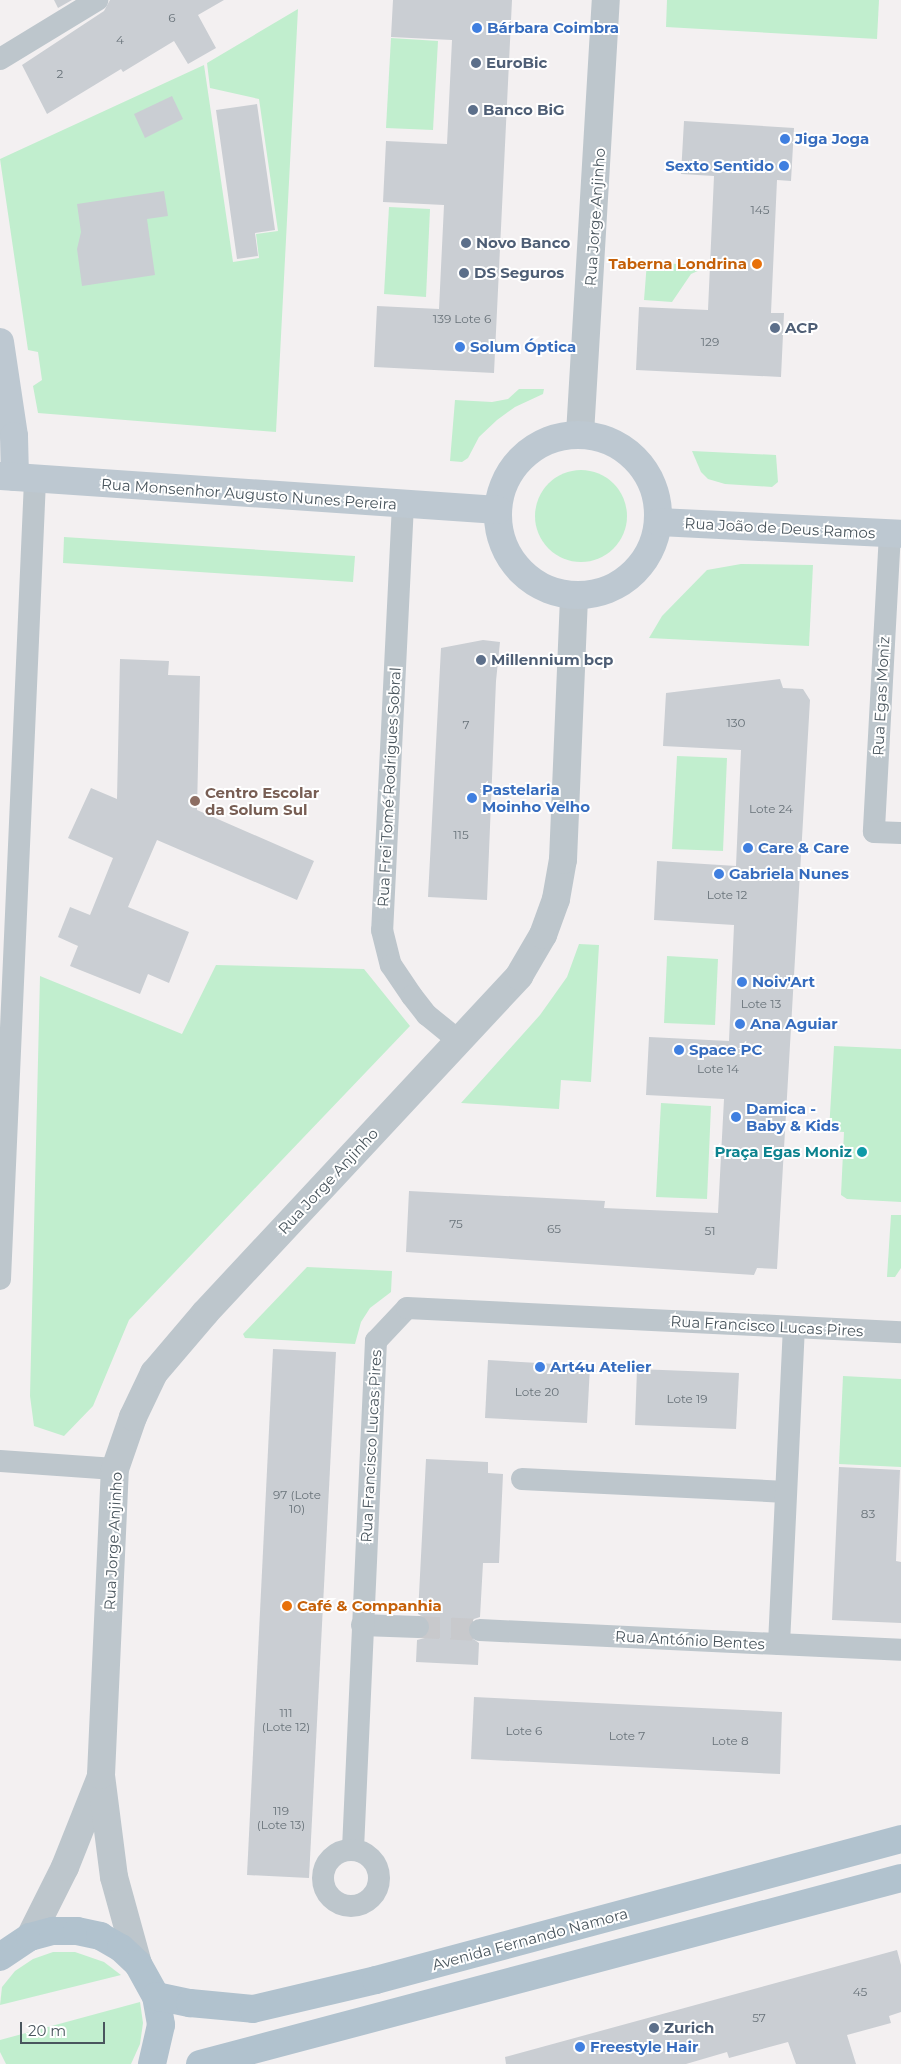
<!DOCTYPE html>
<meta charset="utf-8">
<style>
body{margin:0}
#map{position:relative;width:901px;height:2064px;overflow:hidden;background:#f3f0f1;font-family:Montserrat,sans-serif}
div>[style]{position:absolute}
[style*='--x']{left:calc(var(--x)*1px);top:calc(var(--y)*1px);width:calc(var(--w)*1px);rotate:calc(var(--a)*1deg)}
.green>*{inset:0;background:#c1eece}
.round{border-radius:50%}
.building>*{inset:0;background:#caced3}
.minor-tunnel>*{height:22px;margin-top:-11px;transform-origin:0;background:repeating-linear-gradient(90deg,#c8c9cc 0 22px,transparent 0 33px)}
.minor>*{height:22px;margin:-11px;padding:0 11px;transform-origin:11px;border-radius:11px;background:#bdc6cc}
.minor>.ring{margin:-11px;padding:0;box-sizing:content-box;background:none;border:22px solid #bdc6cc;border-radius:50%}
.tertiary>*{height:28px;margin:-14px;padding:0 14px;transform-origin:14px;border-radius:14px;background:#bdc6cc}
.secondary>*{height:28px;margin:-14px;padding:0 14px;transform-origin:14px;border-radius:14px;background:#bdc8d1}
.secondary>.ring{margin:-14px;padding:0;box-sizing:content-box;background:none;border:28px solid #bdc8d1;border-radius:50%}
.primary>*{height:28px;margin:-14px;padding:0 14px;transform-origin:14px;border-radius:14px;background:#b1c2ce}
.dots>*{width:14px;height:14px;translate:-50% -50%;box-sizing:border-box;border:2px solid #fff;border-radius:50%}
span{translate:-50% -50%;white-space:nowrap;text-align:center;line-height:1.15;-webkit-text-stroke:4px #fff;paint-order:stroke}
.number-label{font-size:12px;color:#69737a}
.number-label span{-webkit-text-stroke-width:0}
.shop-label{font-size:15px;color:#366cbe;font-weight:700}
.left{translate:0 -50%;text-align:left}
.right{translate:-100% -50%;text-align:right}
.service-label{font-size:15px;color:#4e5e75;font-weight:700}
.street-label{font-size:15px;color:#49555d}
.food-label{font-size:15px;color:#c56008;font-weight:700}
.education-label{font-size:15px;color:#785e54;font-weight:700}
.culture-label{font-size:15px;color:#0d838f;font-weight:700}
.scale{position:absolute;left:20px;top:2022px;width:85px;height:22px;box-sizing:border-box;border:2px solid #49555d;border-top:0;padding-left:6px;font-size:15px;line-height:18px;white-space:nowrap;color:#49555d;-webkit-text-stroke:4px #fff;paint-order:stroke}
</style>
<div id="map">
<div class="green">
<i style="clip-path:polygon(667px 0,879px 0,877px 39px,666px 27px)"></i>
<i style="clip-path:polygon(298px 9px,276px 432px,38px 413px,33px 386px,42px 380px,38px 352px,28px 350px,0 159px,204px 65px,233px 262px,259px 258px,256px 234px,278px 231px,259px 99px,210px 88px,207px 63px)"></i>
<i style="clip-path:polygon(391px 38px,438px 41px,433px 130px,386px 128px)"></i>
<i style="clip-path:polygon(389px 207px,430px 209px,426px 297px,384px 294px)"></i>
<i style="clip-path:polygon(647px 262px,709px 266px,691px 274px,672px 302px,644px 300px)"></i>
<i style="clip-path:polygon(519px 389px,544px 389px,543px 394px,515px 407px,497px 420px,479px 437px,468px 458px,462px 462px,450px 461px,455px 400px,492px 402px,508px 399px)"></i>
<i style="clip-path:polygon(692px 451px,776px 455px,778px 482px,772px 487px,725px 484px,708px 479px,701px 472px)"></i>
<i class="round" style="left:535px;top:470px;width:92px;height:92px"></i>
<i style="clip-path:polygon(64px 537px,355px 556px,353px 582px,63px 563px)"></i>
<i style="clip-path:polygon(741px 564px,813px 565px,809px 646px,649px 638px,662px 616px,707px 570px)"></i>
<i style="clip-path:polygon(677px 756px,727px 758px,723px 851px,672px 849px)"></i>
<i style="clip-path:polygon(579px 944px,599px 945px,591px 1082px,561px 1080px,559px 1109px,461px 1103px,540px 1015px,567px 977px)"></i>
<i style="clip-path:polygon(667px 956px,718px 959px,715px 1025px,664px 1023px)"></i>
<i style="clip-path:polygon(216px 965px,364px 969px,410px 1026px,129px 1320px,93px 1406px,64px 1436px,34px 1426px,30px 1396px,40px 976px,182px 1034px)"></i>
<i style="clip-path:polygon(834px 1046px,901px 1049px,901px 1202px,847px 1199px,841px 1195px,844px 1132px,829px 1131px)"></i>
<i style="clip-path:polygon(661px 1103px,711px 1106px,707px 1199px,656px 1197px)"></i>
<i style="clip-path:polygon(891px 1215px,901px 1215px,901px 1268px,895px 1277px,887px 1277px)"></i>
<i style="clip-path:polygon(307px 1267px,392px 1271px,391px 1292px,370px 1308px,361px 1322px,355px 1344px,245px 1338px,243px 1334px)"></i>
<i style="clip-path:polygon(843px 1376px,901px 1379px,901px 1467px,839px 1464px)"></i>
<i style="clip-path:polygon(53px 1952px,75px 1952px,104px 1962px,121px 1975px,0 2005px,2px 1987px,15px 1971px,33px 1959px)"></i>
<i style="clip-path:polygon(140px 2002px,143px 2023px,140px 2044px,131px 2064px,6px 2064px,0 2052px,0 2040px)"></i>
</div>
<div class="building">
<i style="clip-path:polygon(54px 0,72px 0,58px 8px)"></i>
<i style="clip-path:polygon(110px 0,224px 0,198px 15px,216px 48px,188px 64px,174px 41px,123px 72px,121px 69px,47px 114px,22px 65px,104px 11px)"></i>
<i style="clip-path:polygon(393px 0,512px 0,494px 373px,374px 367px,377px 306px,439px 309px,444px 205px,383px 202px,386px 141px,447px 144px,452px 40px,391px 37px)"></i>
<i style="clip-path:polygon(172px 96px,183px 119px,145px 138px,134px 114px)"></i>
<i style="clip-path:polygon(257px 104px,275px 230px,255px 233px,258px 256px,237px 259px,216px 110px)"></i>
<i style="clip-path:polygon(684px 121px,794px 128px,791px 181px,777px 180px,771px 313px,784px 313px,781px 377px,636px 370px,639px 307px,708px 310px,714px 176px,681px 174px)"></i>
<i style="clip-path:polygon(164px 191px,168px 216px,147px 219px,155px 275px,82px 286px,77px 249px,81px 232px,77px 204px)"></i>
<i style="clip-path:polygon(483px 640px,500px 642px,496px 681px,487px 900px,428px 897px,441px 648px)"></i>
<i style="clip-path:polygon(120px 659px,169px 661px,168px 675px,200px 676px,197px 810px,314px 861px,297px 900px,157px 840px,128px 907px,189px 932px,169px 983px,148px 974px,140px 994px,70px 966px,78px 946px,58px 937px,70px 907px,90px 915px,113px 858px,68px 838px,91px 788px,117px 799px)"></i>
<i style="clip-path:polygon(780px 679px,783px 688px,803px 689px,810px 700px,777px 1269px,757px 1268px,754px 1275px,406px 1252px,409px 1191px,605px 1201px,604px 1208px,718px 1213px,724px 1099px,646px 1095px,649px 1037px,729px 1041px,734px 925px,654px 920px,657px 861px,736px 866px,741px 750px,663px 746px,666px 693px)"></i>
<i style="clip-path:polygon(273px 1349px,336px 1352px,309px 1878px,247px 1875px)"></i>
<i style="clip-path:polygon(488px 1360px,590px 1366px,587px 1423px,485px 1418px)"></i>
<i style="clip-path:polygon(637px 1369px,739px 1373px,736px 1429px,635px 1425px)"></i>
<i style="clip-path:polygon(426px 1459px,488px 1462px,488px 1473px,503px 1474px,499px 1563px,483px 1563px,480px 1617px,474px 1619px,467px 1629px,469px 1636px,479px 1643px,478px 1665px,416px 1662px,417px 1640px,425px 1638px,431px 1628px,429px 1620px,418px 1614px)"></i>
<i style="clip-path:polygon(839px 1467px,900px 1470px,896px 1561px,901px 1562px,901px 1623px,832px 1620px)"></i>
<i style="clip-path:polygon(474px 1697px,782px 1712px,780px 1774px,471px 1759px)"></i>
<i style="clip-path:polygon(897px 1950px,901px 1965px,901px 2012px,889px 2016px,891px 2023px,847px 2035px,856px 2064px,796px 2064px,788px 2042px,729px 2058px,727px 2052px,686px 2064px,506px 2064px,505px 2057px)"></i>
</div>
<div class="minor-tunnel">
<i style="--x:418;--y:1627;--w:62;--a:2.8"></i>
</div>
<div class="minor">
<i style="--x:0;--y:59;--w:114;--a:-31.3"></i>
<i style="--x:403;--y:504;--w:427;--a:92.8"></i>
<i style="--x:382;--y:930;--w:36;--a:76"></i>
<i style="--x:391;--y:965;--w:37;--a:56"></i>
<i style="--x:412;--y:996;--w:24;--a:52"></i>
<i style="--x:427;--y:1015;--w:41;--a:39.1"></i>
<i style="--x:890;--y:533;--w:299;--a:93.1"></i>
<i style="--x:874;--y:832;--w:27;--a:2"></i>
<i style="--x:0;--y:1279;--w:801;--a:-87.49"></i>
<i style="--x:0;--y:1461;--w:115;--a:4"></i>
<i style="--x:522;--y:1479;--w:264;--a:2.8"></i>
<i style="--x:362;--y:1625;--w:56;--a:2"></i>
<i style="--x:480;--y:1630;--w:421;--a:2.7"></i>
<i style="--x:779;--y:1644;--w:317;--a:-87.3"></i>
<i style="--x:353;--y:1849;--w:509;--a:-87.41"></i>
<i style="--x:376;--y:1341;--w:45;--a:-46.8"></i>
<i style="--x:407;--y:1308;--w:495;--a:2.8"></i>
<i class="ring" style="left:323px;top:1850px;width:34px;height:34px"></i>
</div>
<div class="tertiary">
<i style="--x:580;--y:434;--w:435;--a:-86.6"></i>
<i style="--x:30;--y:1937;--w:78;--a:-63.4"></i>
<i style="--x:65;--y:1867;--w:95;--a:-68.3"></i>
<i style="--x:138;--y:1964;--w:90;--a:-105.4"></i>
<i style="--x:114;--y:1877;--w:103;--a:-97.3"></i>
<i style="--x:101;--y:1775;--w:306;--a:-87.4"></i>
<i style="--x:115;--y:1469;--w:55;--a:-70.9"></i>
<i style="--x:133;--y:1417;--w:49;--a:-64.5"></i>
<i style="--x:154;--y:1373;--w:79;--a:-49.6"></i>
<i style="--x:205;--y:1313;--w:461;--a:-47"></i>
<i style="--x:519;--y:976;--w:48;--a:-59.7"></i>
<i style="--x:543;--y:935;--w:38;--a:-70"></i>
<i style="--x:556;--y:899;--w:40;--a:-80"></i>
<i style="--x:563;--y:860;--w:264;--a:-87.6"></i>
</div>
<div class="secondary">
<i style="--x:0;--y:342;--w:95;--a:81.5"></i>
<i style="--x:14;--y:436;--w:41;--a:88.6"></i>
<i class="ring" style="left:498px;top:435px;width:132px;height:132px"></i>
<i style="--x:0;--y:476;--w:499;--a:3.9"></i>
<i style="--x:659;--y:522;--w:242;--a:2.8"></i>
</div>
<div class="primary">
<i style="--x:0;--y:1957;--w:36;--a:-34"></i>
<i style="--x:30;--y:1937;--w:24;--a:-15"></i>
<i style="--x:53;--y:1931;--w:24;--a:0"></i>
<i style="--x:77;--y:1931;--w:24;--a:12"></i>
<i style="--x:100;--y:1936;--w:24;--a:30"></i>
<i style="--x:121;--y:1948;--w:23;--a:43"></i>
<i style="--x:138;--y:1964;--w:37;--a:61"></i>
<i style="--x:156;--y:1996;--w:29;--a:80"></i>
<i style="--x:161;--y:2025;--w:40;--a:103"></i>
<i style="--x:156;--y:1996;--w:35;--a:12"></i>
<i style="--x:190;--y:2003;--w:63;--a:5.4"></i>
<i style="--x:253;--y:2009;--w:126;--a:-13.3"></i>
<i style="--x:376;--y:1980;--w:544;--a:-15.03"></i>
<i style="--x:200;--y:2064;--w:725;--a:-14.86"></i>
</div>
<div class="dots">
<i style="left:477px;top:28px;background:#3f7fe0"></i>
<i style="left:476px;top:63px;background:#5c6f8a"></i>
<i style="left:473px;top:110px;background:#5c6f8a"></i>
<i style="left:785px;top:139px;background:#3f7fe0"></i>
<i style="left:784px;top:166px;background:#3f7fe0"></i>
<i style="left:466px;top:243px;background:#5c6f8a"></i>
<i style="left:757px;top:264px;background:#e8710a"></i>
<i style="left:464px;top:273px;background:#5c6f8a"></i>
<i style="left:775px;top:328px;background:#5c6f8a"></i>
<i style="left:460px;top:347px;background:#3f7fe0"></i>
<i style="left:481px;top:660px;background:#5c6f8a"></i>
<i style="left:472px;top:798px;background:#3f7fe0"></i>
<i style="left:195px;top:801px;background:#8d6e63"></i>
<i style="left:748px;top:848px;background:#3f7fe0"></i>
<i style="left:719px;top:874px;background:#3f7fe0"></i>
<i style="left:742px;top:982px;background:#3f7fe0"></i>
<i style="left:740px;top:1024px;background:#3f7fe0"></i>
<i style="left:679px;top:1050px;background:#3f7fe0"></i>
<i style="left:736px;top:1117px;background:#3f7fe0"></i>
<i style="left:862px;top:1152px;background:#0f9aa8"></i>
<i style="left:540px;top:1367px;background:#3f7fe0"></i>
<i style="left:287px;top:1606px;background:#e8710a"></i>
<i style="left:654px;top:2028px;background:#5c6f8a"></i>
<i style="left:580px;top:2047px;background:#3f7fe0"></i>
</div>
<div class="number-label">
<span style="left:172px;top:18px">6</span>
<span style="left:120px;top:40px">4</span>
<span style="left:60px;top:74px">2</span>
<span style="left:760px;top:210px">145</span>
<span style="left:462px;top:319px">139 Lote 6</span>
<span style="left:710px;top:342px">129</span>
<span style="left:736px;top:723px">130</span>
<span style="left:466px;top:725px">7</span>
<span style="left:771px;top:809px">Lote 24</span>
<span style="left:461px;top:835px">115</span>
<span style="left:727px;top:895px">Lote 12</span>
<span style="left:761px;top:1004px">Lote 13</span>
<span style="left:718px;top:1069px">Lote 14</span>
<span style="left:456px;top:1224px">75</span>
<span style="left:554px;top:1229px">65</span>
<span style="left:710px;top:1231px">51</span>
<span style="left:537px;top:1392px">Lote 20</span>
<span style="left:687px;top:1399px">Lote 19</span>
<span style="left:297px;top:1502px">97 (Lote<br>10)</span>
<span style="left:868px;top:1514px">83</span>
<span style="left:286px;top:1720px">111<br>(Lote 12)</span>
<span style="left:524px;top:1731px">Lote 6</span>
<span style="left:627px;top:1736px">Lote 7</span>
<span style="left:730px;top:1741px">Lote 8</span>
<span style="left:281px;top:1818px">119<br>(Lote 13)</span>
<span style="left:860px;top:1992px">45</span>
<span style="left:759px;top:2018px">57</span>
</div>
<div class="shop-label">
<span class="left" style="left:487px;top:28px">Bárbara Coimbra</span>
<span class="left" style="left:795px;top:139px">Jiga Joga</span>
<span class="right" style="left:774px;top:166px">Sexto Sentido</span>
<span class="left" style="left:470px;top:347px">Solum Óptica</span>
<span class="left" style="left:482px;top:798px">Pastelaria<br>Moinho Velho</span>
<span class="left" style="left:758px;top:848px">Care &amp; Care</span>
<span class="left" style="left:729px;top:874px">Gabriela Nunes</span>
<span class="left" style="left:752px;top:982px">Noiv'Art</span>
<span class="left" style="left:750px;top:1024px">Ana Aguiar</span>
<span class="left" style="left:689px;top:1050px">Space PC</span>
<span class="left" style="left:746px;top:1117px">Damica -<br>Baby &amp; Kids</span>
<span class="left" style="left:550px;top:1367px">Art4u Atelier</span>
<span class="left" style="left:590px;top:2047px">Freestyle Hair</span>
</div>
<div class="service-label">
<span class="left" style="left:486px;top:63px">EuroBic</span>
<span class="left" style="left:483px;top:110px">Banco BiG</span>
<span class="left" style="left:476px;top:243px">Novo Banco</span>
<span class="left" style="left:474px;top:273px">DS Seguros</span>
<span class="left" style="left:785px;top:328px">ACP</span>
<span class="left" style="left:491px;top:660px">Millennium bcp</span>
<span class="left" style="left:664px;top:2028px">Zurich</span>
</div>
<div class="street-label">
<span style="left:595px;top:217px;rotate:-86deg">Rua Jorge Anjinho</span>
<span style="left:249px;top:494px;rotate:4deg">Rua Monsenhor Augusto Nunes Pereira</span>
<span style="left:780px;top:528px;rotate:3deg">Rua João de Deus Ramos</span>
<span style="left:881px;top:696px;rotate:-87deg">Rua Egas Moniz</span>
<span style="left:389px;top:787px;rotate:-87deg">Rua Frei Tomé Rodrigues Sobral</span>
<span style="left:328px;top:1181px;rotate:-47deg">Rua Jorge Anjinho</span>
<span style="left:767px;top:1326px;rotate:3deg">Rua Francisco Lucas Pires</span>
<span style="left:371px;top:1446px;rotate:-87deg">Rua Francisco Lucas Pires</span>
<span style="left:113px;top:1541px;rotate:-87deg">Rua Jorge Anjinho</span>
<span style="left:690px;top:1640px;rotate:3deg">Rua António Bentes</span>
<span style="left:530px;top:1939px;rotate:-15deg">Avenida Fernando Namora</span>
</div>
<div class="food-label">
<span class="right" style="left:747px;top:264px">Taberna Londrina</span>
<span class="left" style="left:297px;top:1606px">Café &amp; Companhia</span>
</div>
<div class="education-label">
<span class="left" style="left:205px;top:801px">Centro Escolar<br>da Solum Sul</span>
</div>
<div class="culture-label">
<span class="right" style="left:852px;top:1152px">Praça Egas Moniz</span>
</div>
<div class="scale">20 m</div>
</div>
